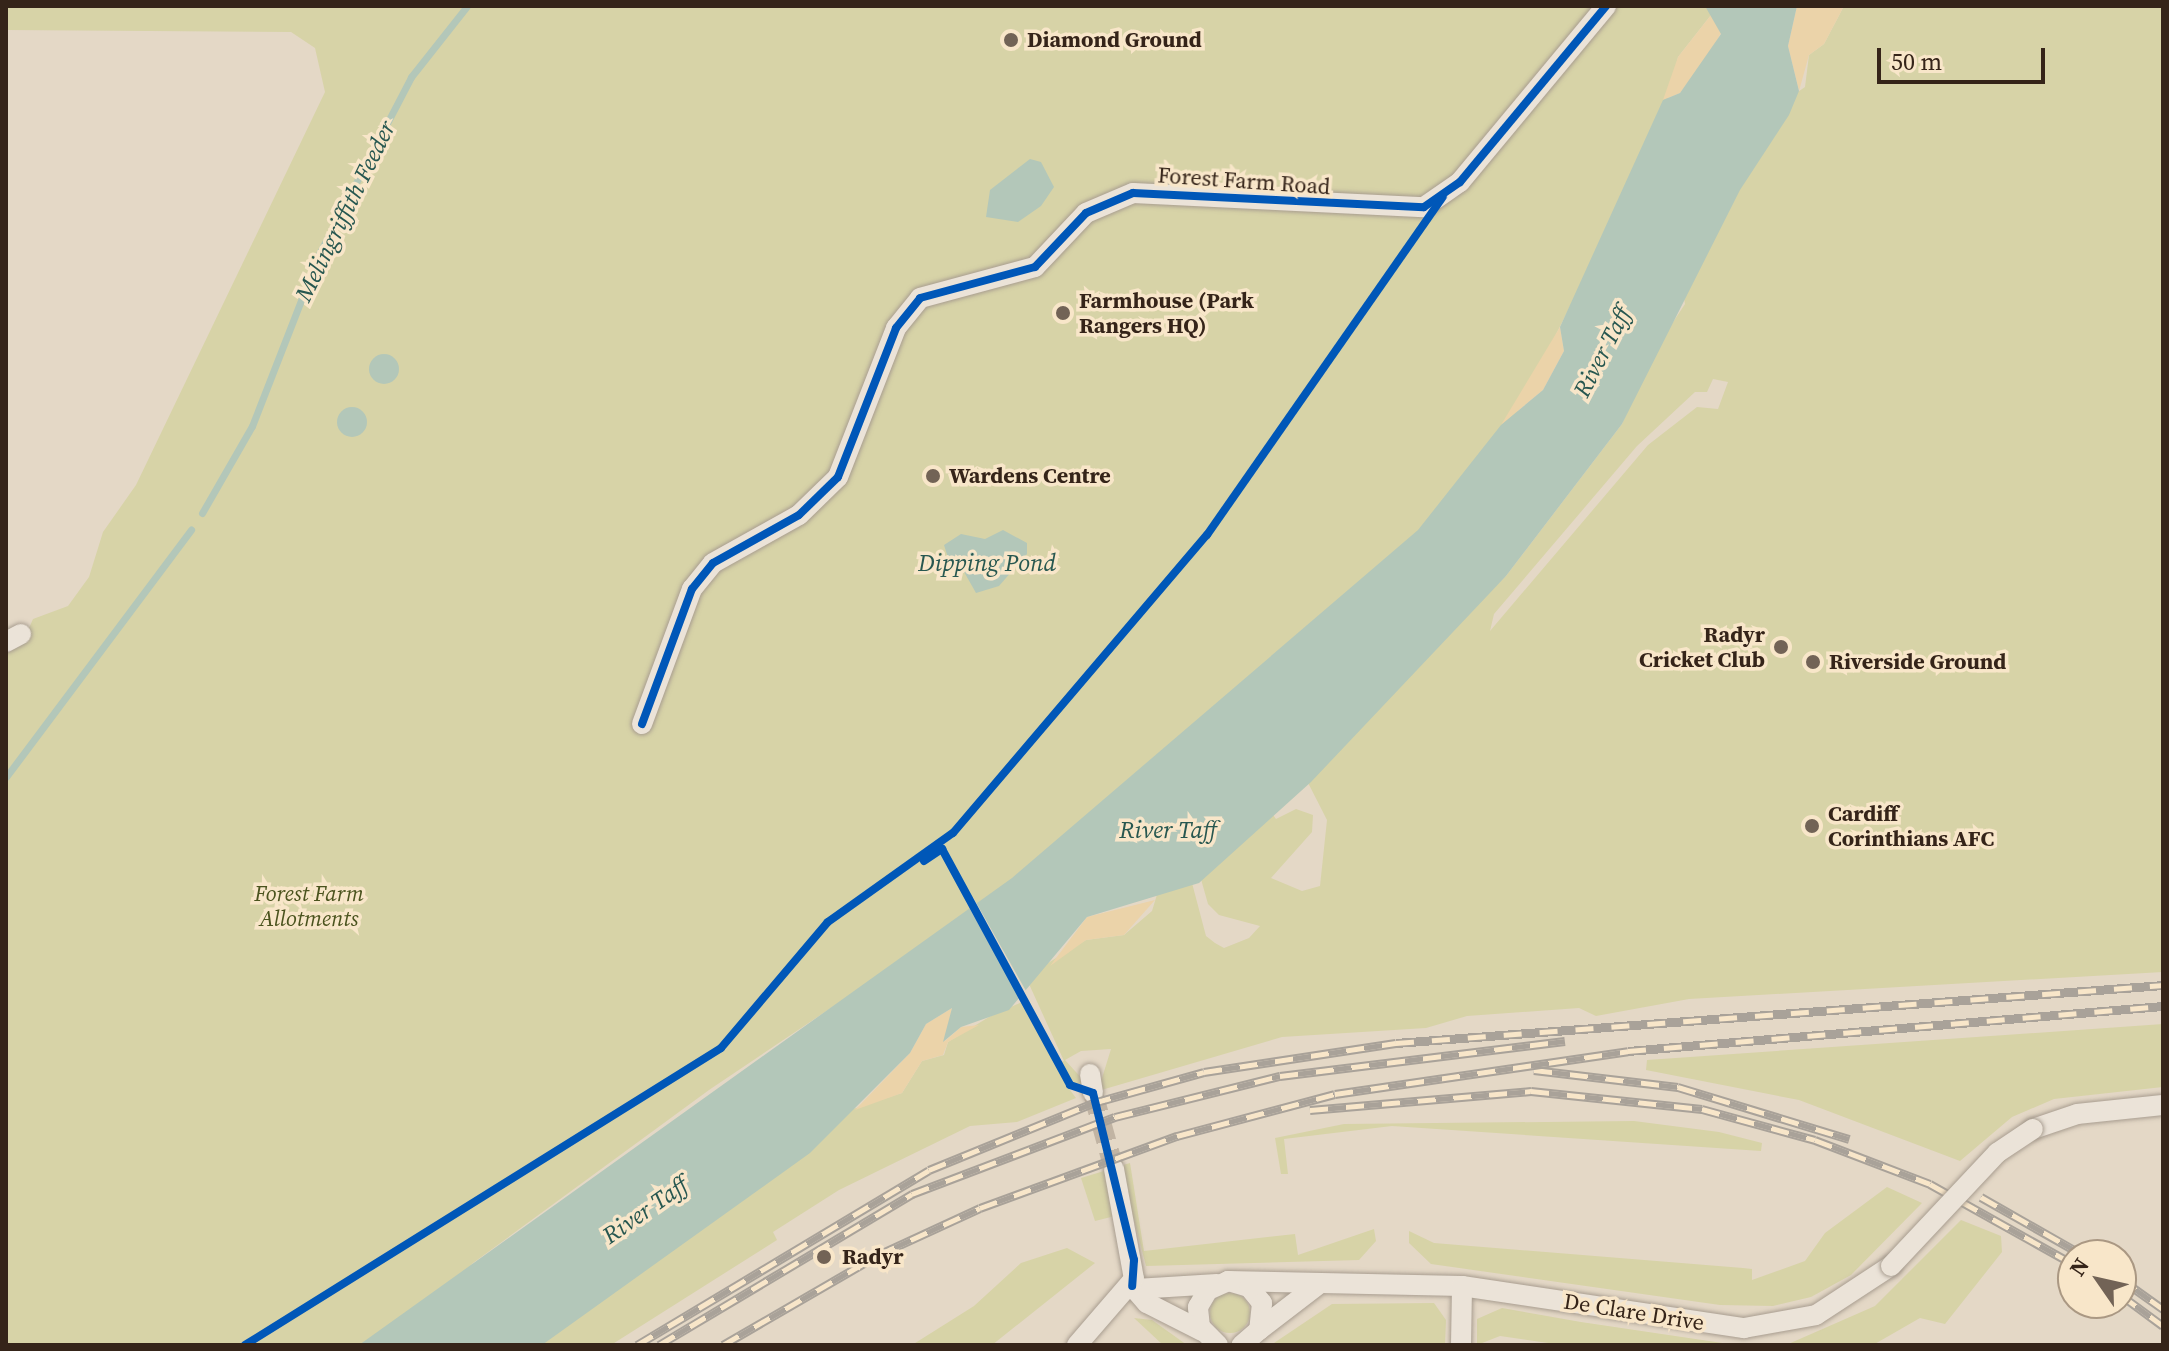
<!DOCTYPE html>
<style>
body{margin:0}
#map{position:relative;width:2169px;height:1351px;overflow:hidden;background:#e4d8c6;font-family:"Source Serif 4",serif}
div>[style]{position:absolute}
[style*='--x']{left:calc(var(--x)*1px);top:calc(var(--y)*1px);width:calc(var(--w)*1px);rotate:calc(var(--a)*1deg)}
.green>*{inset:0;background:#d7d3a7}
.round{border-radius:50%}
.sand>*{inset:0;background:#ebd3a9}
.water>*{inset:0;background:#b3c7b9}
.pier>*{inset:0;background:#e4d8c6}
.stream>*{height:7px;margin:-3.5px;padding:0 3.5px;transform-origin:3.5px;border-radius:3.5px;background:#b3c7b9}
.minor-tunnel>*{height:20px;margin-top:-10px;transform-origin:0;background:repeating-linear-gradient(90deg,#c1b4a3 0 20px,transparent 0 30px)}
.roads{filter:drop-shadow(0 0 2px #a89d90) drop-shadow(0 0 2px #a89d90)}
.minor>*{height:20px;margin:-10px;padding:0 10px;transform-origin:10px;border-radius:10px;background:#ebe3d8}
.rail>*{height:9px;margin-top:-4.5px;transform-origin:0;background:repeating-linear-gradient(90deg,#f8e6c9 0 18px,#a9a299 0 36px);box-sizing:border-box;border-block:2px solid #a9a299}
.bridges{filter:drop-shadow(0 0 2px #a89d90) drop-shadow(0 0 2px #a89d90)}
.minor-bridge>*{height:20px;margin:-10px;padding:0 10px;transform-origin:10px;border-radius:10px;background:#ebe3d8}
.cycleway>*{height:8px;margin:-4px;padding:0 4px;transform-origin:4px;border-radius:4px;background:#0057b8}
.dots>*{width:22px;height:22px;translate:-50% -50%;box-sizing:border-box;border:4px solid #f8e6c9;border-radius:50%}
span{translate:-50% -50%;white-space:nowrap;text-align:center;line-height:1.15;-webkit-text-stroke:7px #f8e6c9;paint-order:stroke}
.poi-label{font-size:22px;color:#352419;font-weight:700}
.left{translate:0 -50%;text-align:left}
.right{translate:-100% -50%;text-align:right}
.street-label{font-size:22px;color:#352419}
.park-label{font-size:22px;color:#4a531e;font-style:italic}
.water-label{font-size:24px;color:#275750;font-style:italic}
.frame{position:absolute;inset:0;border:8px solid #352419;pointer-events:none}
.north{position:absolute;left:2057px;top:1239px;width:80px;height:80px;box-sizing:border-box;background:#f8e6c9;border:2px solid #aa9883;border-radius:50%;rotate:304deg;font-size:22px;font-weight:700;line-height:32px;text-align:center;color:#352419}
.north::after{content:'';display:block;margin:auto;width:28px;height:36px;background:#726356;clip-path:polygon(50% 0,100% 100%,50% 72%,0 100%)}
.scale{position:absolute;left:1877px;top:48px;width:168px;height:36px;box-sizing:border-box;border:4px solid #352419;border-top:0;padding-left:10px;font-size:24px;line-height:28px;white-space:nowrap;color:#352419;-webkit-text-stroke:6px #f8e6c9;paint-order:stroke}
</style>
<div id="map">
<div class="green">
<i style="clip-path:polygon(6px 6px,1709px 6px,1711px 15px,1678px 57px,1663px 119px,1505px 437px,1461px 481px,1430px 527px,1024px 878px,709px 1090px,473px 1263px,397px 1345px,6px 1345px,6px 654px,22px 644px,33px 619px,68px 606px,89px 577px,103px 532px,136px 485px,325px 92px,315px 48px,291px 32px,6px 30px)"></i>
<i style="clip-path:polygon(evenodd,1844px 6px,2163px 6px,2163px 972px,1689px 999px,1596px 1016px,1579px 1008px,1467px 1016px,1426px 1028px,1282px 1037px,1098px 1091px,1111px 1049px,1081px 1051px,1065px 1060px,1085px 1082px,1070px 1090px,1076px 1098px,1017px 1122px,970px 1126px,839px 1190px,773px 1232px,777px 1240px,611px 1345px,517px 1345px,841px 1113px,902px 1093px,922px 1061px,944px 1055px,948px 1042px,989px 1017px,1022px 1002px,1057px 1063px,1064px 1061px,1029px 984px,1038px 969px,1086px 940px,1124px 935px,1152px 911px,1159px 888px,1192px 883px,1206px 936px,1215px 943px,1224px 948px,1249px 938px,1260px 926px,1219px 915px,1208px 904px,1195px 858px,1268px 808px,1276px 819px,1296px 809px,1313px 815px,1312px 832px,1271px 878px,1302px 891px,1320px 886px,1327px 820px,1302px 771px,1506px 576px,1622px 424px,1652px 354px,1685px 304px,1682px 287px,1789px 98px,1805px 87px,1809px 55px,1824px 44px,1844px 6px,1713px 379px,1728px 382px,1718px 409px,1697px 407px,1648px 445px,1490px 631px,1494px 614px,1637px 446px,1695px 392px,1707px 392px,1713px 379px)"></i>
<i style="clip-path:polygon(2163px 1024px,2163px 1087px,2054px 1099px,2012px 1117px,1960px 1161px,1799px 1100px,1646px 1070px,1647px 1060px)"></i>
<i style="clip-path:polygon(1634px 1121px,1719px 1132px,1762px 1143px,1761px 1151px,1392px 1126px,1284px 1139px,1288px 1174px,1281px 1174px,1275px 1138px,1344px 1124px)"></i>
<i style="clip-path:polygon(1130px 1163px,1144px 1251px,1295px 1234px,1298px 1255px,1374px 1229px,1376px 1241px,1359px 1260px,1146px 1266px,1120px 1166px)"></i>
<i style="clip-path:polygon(1104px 1171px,1115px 1216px,1095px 1221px,1081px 1178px)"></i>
<i style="clip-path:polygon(1887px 1187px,1922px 1203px,1851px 1275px,1811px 1297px,1773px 1306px,1720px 1305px,1431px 1264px,1409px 1243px,1409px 1231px,1434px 1243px,1743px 1268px,1752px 1269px,1752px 1280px,1805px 1261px,1825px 1233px)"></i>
<i style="clip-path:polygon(1961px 1220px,2001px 1236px,2002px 1252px,1945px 1324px,1920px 1318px,1873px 1345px,1786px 1345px,1875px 1306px)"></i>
<i style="clip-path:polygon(1067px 1248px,1095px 1263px,992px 1345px,912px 1345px,974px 1306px,1021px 1263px)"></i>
<i class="round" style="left:1210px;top:1293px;width:40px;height:40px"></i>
<i style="clip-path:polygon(1434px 1303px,1446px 1320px,1445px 1345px,1271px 1345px,1332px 1304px)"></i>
<i style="clip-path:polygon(1502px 1308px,1581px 1322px,1736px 1345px,1562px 1345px,1500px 1336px,1477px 1345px,1477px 1319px)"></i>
<i style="clip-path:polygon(1134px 1318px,1152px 1320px,1187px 1345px,1163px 1345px)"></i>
</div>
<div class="sand">
<i style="clip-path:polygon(1797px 6px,1844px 6px,1824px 44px,1809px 55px,1799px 91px,1788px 46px)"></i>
<i style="clip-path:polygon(1711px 15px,1721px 33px,1710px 53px,1680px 93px,1663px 100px,1678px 57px)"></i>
<i style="clip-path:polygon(1560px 327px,1564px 351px,1543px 390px,1501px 425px)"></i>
<i style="clip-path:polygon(1155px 900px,1124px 935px,1086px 940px,1050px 966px,1087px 917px)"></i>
<i style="clip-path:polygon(952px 1008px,945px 1041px,961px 1027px,979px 1025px,948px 1042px,943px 1055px,922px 1061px,902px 1093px,855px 1110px,910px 1053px,926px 1024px)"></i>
</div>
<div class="water">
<i style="clip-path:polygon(1705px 6px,1797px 6px,1788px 46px,1799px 91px,1789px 115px,1740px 190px,1622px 424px,1506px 576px,1311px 782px,1199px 883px,1087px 917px,1009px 1010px,961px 1027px,943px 1042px,952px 1008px,926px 1024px,910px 1053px,810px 1153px,542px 1345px,359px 1345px,1012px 878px,1418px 530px,1501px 425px,1543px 390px,1564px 351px,1560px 327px,1663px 100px,1680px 93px,1721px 34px)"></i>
<i style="clip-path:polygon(1030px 159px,1041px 162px,1054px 187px,1041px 206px,1018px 222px,986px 217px,990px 190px)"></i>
<i class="round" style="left:369px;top:354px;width:30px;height:30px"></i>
<i class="round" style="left:337px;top:407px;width:30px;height:30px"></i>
<i style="clip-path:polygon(1003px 530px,1027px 543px,1027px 554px,999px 586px,976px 593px,963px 570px,951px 567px,944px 545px,961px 534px,985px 539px)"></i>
</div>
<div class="pier">
<i style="clip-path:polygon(973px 897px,1030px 998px,1024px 1005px,966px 902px)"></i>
</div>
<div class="stream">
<i style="--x:202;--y:513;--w:100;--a:-60.1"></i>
<i style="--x:252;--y:426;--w:187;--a:-68.7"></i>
<i style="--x:320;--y:252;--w:197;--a:-62.5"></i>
<i style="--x:411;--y:77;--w:90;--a:-51.7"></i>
<i style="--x:6;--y:777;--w:309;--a:-53.2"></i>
</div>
<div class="minor-tunnel">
<i style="--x:1093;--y:1093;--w:79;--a:74.6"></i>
</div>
<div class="roads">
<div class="minor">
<i style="--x:6;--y:642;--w:17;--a:-28"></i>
<i style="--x:642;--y:724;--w:144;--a:-69.7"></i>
<i style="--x:692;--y:589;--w:33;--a:-51"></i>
<i style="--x:713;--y:563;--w:98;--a:-29.2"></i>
<i style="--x:799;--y:515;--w:54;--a:-44.3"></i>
<i style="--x:838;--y:477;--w:160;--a:-68.7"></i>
<i style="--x:896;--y:328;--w:38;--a:-51"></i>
<i style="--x:920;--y:298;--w:119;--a:-15.1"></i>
<i style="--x:1035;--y:267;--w:74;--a:-46.6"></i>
<i style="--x:1086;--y:213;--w:51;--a:-23.1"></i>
<i style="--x:1133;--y:193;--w:291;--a:2.8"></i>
<i style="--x:1424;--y:207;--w:44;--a:-34.8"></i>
<i style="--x:1460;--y:182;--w:229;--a:-50.3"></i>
<i style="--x:1090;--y:1074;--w:19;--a:81"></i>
<i style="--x:2033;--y:1129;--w:46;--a:-18.8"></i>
<i style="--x:2077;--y:1114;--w:86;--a:-6"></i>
<i style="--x:1228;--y:1281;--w:234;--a:1.2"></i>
<i style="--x:1462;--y:1286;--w:285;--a:8.5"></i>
<i style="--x:1744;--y:1328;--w:73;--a:-10.2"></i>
<i style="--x:1816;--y:1315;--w:90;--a:-33.2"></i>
<i style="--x:1132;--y:1286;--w:23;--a:49"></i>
<i style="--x:1147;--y:1303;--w:62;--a:27"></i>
<i style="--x:1136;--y:1289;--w:81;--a:-3.5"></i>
<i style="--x:1259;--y:1330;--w:76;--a:-37.5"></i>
<i style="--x:1077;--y:1345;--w:87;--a:-49.2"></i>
<i style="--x:1134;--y:1279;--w:112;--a:-100.3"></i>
<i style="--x:1218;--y:1345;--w:25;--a:-135"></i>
<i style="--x:1200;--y:1327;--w:20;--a:-96"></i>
<i style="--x:1198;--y:1307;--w:20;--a:-60"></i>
<i style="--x:1208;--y:1290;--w:22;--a:-24"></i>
<i style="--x:1228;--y:1281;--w:22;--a:16"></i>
<i style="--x:1249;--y:1287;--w:21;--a:51"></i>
<i style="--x:1262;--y:1303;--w:27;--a:96"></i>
<i style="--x:1259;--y:1330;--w:23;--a:139"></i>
<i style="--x:1461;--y:1345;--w:59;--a:-89"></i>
</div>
</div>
<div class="rail">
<i style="--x:1534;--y:1070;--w:145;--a:6.7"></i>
<i style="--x:1678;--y:1087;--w:179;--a:16.9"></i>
<i style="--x:1310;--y:1110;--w:222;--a:-4.9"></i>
<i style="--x:1531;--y:1091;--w:172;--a:6"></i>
<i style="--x:1702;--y:1109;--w:117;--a:15.3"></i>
<i style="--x:1815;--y:1140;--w:123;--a:20.9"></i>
<i style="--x:1930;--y:1184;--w:164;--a:29.2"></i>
<i style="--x:1981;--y:1197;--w:117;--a:29.6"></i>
<i style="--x:2121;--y:1279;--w:52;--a:35.5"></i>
<i style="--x:2121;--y:1295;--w:52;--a:36.4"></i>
<i style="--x:637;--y:1345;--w:340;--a:-30.9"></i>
<i style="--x:929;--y:1170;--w:177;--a:-22.2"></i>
<i style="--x:1093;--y:1103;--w:115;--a:-15.6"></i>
<i style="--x:1204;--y:1072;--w:194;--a:-8.6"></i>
<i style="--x:1396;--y:1043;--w:769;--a:-4.32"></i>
<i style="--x:659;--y:1345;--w:295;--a:-30.8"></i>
<i style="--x:912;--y:1194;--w:217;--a:-20.8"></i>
<i style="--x:1115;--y:1117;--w:170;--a:-14"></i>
<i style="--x:1280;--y:1076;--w:287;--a:-7"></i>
<i style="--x:723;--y:1345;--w:179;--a:-30.1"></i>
<i style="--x:878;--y:1255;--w:112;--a:-24.7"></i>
<i style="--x:980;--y:1208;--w:210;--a:-20.1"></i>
<i style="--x:1177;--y:1136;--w:163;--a:-14.9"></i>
<i style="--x:1335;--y:1094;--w:296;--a:-8.3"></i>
<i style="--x:1628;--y:1051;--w:537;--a:-4.81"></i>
</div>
<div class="bridges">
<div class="minor-bridge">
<i style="--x:1891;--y:1266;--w:155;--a:-46.8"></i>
<i style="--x:1997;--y:1153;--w:43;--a:-33.7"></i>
</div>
</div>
<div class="cycleway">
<i style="--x:642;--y:724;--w:144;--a:-69.7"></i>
<i style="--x:692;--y:589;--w:33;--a:-51"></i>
<i style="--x:713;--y:563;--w:98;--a:-29.2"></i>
<i style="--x:799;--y:515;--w:54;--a:-44.3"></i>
<i style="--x:838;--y:477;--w:160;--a:-68.7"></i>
<i style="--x:896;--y:328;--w:38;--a:-51"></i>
<i style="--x:920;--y:298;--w:119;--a:-15.1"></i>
<i style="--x:1035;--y:267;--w:74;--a:-46.6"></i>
<i style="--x:1086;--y:213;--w:51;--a:-23.1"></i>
<i style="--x:1133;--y:193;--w:291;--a:2.8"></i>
<i style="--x:1424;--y:207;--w:44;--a:-34.8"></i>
<i style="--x:1460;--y:182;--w:229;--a:-50.3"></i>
<i style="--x:924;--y:861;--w:22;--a:-34"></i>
<i style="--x:942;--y:849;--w:268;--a:61.5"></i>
<i style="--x:1070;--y:1085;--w:24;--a:19"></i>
<i style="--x:1093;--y:1093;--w:172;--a:76.2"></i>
<i style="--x:1134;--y:1260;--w:26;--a:94"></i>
<i style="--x:245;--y:1345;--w:561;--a:-31.96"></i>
<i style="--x:721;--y:1048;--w:165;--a:-49.7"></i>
<i style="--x:828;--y:922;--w:153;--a:-35.5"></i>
<i style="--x:953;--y:833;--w:392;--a:-49.6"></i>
<i style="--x:1207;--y:535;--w:412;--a:-55.1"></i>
</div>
<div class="dots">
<i style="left:1011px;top:40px;background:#726356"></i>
<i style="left:1063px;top:313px;background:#726356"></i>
<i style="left:933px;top:476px;background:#726356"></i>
<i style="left:1781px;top:647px;background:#726356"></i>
<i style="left:1813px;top:662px;background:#726356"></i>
<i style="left:1812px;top:826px;background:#726356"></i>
<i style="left:824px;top:1257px;background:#726356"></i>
</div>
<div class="poi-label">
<span class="left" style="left:1027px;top:40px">Diamond Ground</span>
<span class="left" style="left:1079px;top:313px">Farmhouse (Park<br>Rangers HQ)</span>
<span class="left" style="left:949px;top:476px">Wardens Centre</span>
<span class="right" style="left:1765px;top:647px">Radyr<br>Cricket Club</span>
<span class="left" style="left:1829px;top:662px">Riverside Ground</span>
<span class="left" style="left:1828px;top:826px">Cardiff<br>Corinthians AFC</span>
<span class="left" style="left:842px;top:1257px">Radyr</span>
</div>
<div class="street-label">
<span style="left:1244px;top:181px;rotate:4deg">Forest Farm Road</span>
<span style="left:1634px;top:1312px;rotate:9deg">De Clare Drive</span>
</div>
<div class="park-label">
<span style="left:309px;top:906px">Forest Farm<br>Allotments</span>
</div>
<div class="water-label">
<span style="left:345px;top:211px;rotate:-64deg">Melingriffith Feeder</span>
<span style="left:1602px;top:352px;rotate:-63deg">River Taff</span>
<span style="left:987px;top:563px">Dipping Pond</span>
<span style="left:1168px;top:830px">River Taff</span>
<span style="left:645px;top:1210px;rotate:-35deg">River Taff</span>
</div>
<div class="frame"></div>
<div class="north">N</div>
<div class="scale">50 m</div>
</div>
